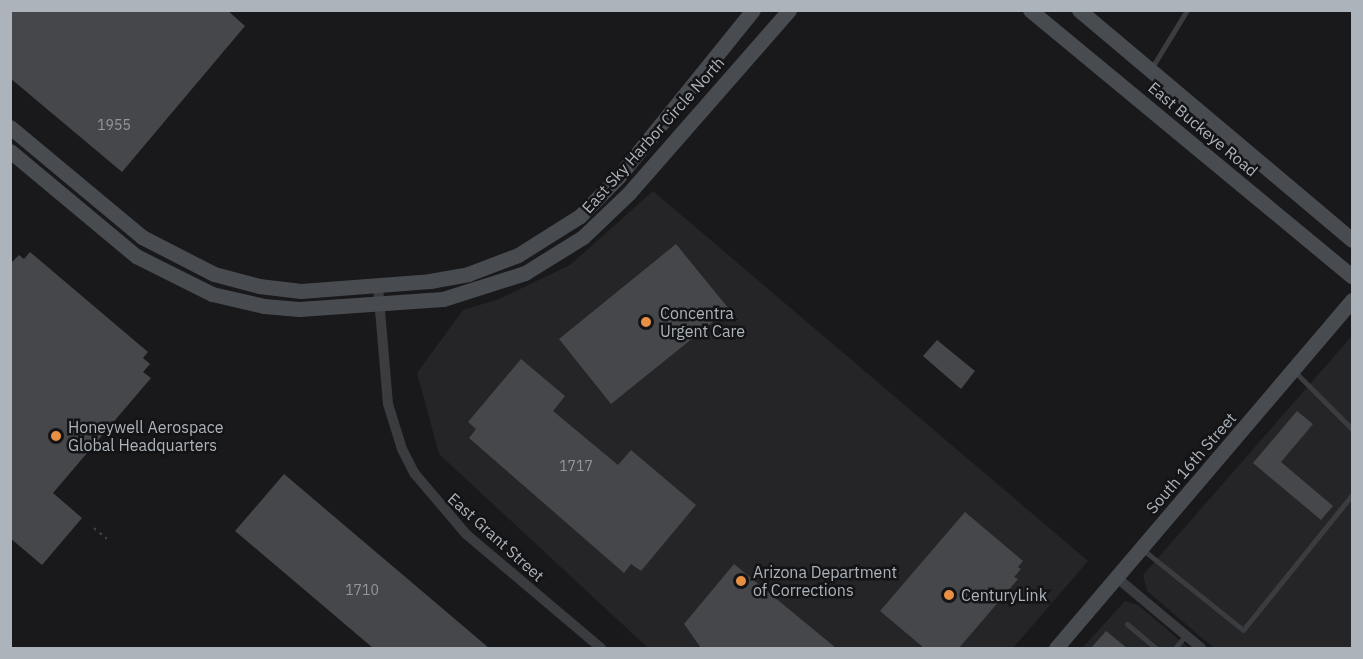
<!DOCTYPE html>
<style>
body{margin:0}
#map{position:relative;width:1363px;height:659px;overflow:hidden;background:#19191b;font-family:"IBM Plex Sans",sans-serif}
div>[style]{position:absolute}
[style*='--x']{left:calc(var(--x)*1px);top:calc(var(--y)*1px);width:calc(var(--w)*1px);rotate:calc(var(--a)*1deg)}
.built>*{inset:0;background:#252528}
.building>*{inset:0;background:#46474b}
.path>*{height:1.5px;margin-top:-0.75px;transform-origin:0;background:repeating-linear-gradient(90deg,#404347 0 3px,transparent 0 7.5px)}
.lane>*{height:5px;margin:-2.5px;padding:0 2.5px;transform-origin:2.5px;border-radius:2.5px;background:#3a3c40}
.street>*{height:10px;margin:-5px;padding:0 5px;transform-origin:5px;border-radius:5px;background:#3a3c40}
.secondary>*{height:15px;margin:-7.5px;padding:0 7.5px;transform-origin:7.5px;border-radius:7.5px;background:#484b4f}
.dots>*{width:16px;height:16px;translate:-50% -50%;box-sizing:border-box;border:3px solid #141416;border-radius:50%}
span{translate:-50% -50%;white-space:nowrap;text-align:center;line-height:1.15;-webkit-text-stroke:5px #141416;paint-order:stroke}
.number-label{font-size:14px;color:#92989e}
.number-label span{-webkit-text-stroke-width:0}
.street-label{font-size:16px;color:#acb3ba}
.poi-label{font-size:16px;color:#acb3ba}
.left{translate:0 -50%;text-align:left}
.frame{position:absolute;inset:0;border:12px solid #acb3ba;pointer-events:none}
</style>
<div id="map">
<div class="built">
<i style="clip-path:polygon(653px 191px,1088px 561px,1013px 648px,648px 648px,439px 454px,417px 373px,463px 310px,499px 299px,570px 265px)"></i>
<i style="clip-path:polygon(1352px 336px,1352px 648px,1214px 648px,1147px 591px,1143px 575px)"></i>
<i style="clip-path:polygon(1125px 601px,1138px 605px,1189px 648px,1082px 648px)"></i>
</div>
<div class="building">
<i style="clip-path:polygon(10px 10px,227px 10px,245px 26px,122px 172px,10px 78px)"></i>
<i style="clip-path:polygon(676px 244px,729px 309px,611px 404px,559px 339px)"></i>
<i style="clip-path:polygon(30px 252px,148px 352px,143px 358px,150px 364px,143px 372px,151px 378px,53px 493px,82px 518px,42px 565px,10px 538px,10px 264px,19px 255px,24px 259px)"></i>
<i style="clip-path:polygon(937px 340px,975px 371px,961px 389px,923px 356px)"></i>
<i style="clip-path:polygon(521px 359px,565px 396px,553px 411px,618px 465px,631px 450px,696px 505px,641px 571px,631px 564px,624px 573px,469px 438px,476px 429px,468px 422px)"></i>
<i style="clip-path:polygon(1297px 411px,1313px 424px,1281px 462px,1333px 506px,1321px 520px,1253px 463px)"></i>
<i style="clip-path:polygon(284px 474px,489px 648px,373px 648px,235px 531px)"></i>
<i style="clip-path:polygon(965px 512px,1023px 561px,1018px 567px,1021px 569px,1014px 577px,1018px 579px,959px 648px,924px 648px,880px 611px)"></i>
<i style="clip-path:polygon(734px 564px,836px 648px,701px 648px,684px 624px)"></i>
<i style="clip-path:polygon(1106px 631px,1127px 648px,1091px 648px)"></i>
</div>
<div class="path">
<i style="--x:94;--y:528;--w:17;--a:40"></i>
</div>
<div class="lane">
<i style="--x:1151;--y:69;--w:69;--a:-58.6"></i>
<i style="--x:1294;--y:371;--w:82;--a:45"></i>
<i style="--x:1142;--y:549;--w:129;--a:38.7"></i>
<i style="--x:1243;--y:630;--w:174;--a:-51.1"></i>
<i style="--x:1127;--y:624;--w:38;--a:40"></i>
<i style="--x:1175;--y:648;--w:16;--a:-50"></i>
</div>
<div class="street">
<i style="--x:378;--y:287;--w:117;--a:85.1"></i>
<i style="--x:388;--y:404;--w:47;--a:72.7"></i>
<i style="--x:402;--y:449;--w:28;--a:63"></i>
<i style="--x:415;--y:474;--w:79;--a:49.6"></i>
<i style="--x:466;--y:534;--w:177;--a:40.2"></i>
<i style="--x:1116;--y:577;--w:111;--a:39.9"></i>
</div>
<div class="secondary">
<i style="--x:1030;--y:10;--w:418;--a:39.6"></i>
<i style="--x:1079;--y:10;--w:357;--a:40.1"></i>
<i style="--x:10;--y:127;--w:172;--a:39.8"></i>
<i style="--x:142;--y:237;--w:81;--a:27.2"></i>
<i style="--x:214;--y:274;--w:47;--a:14.9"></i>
<i style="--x:259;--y:286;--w:42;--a:6.8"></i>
<i style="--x:301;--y:291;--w:129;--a:-4.4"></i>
<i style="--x:430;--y:281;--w:39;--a:-10"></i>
<i style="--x:468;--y:274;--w:53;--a:-20.8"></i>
<i style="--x:518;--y:255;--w:73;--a:-32.2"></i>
<i style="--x:580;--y:216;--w:56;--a:-45.7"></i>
<i style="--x:619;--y:176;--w:213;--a:-51.1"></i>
<i style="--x:10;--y:151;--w:164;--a:39.8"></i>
<i style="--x:136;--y:256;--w:85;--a:26.6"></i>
<i style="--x:212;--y:294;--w:53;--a:13"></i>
<i style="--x:264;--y:306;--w:35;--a:5"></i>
<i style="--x:299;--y:309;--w:144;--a:-4"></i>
<i style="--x:443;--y:299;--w:86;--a:-17.6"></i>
<i style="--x:525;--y:273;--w:68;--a:-31.8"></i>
<i style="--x:583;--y:237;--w:64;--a:-43.7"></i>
<i style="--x:629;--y:193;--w:243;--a:-48.8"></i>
<i style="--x:1056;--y:648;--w:457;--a:-49.6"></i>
</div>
<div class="dots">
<i style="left:646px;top:322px;background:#e79044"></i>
<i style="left:56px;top:436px;background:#e79044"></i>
<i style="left:741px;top:581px;background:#e79044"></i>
<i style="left:949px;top:595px;background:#e79044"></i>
</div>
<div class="number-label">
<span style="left:114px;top:125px">1955</span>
<span style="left:576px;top:466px">1717</span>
<span style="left:362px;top:590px">1710</span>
</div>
<div class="street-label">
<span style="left:1203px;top:129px;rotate:40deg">East Buckeye Road</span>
<span style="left:653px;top:135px;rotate:-48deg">East Sky Harbor Circle North</span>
<span style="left:1191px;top:463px;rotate:-49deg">South 16th Street</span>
<span style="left:496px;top:537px;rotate:42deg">East Grant Street</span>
</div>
<div class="poi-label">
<span class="left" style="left:660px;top:322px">Concentra<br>Urgent Care</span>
<span class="left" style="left:68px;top:436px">Honeywell Aerospace<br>Global Headquarters</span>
<span class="left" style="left:753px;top:581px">Arizona Department<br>of Corrections</span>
<span class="left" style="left:961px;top:595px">CenturyLink</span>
</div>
<div class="frame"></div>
</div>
